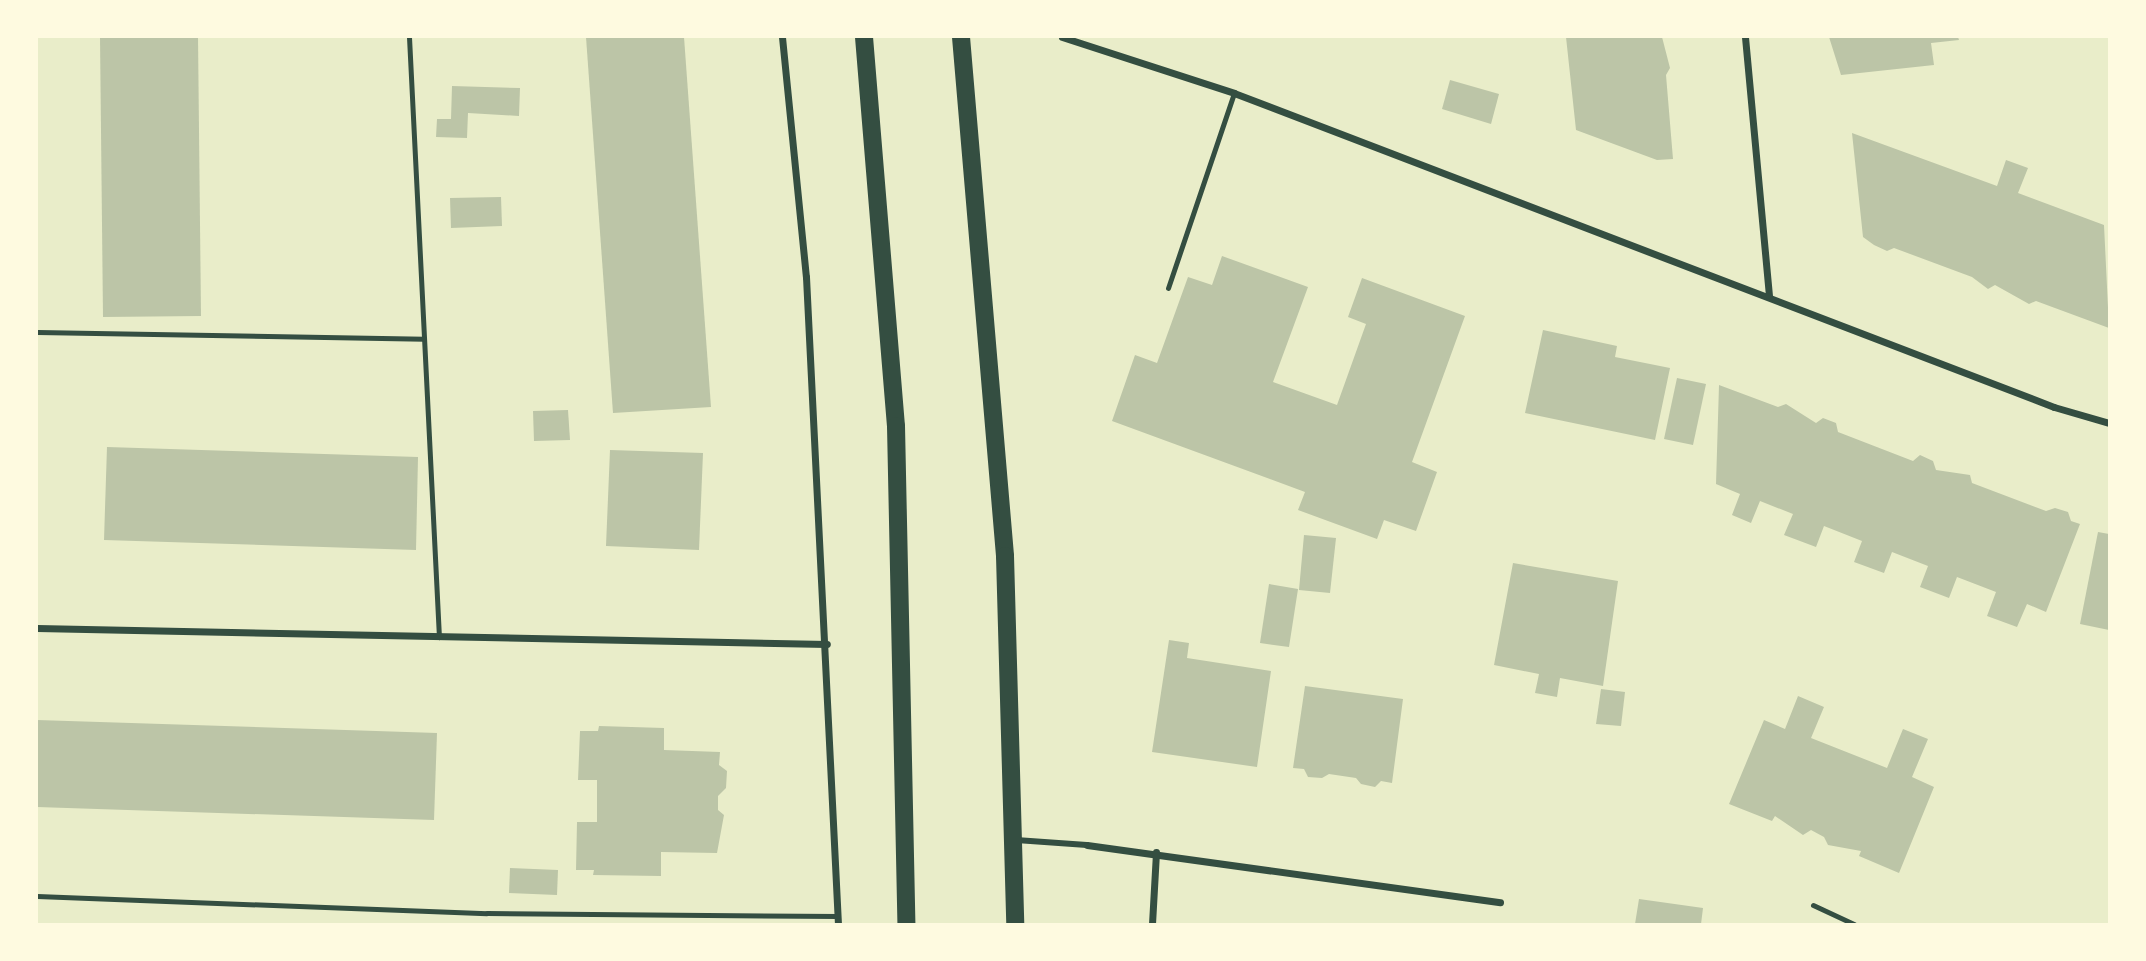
<!DOCTYPE html>
<style>
body{margin:0}
#map{position:relative;width:2146px;height:961px;overflow:hidden;background:#e9edc9;font-family:Rubik,sans-serif}
div>[style]{position:absolute}
[style*='--x']{left:calc(var(--x)*1px);top:calc(var(--y)*1px);width:calc(var(--w)*1px);rotate:calc(var(--a)*1deg)}
.building>*{inset:0;background:#bcc5a7}
.service>*{height:5px;margin:-2.5px;padding:0 2.5px;transform-origin:2.5px;border-radius:2.5px;background:#344e41}
.pedestrian>*{height:6px;margin:-3px;padding:0 3px;transform-origin:3px;border-radius:3px;background:#344e41}
.minor>*{height:7px;margin:-3.5px;padding:0 3.5px;transform-origin:3.5px;border-radius:3.5px;background:#344e41}
.primary>*{height:18px;margin:-9px;padding:0 9px;transform-origin:9px;border-radius:9px;background:#344e41}
span{translate:-50% -50%;white-space:nowrap;text-align:center;line-height:1.15;-webkit-text-stroke:5px #fefae0;paint-order:stroke}
.frame{position:absolute;inset:0;border:38px solid #fefae0;pointer-events:none}
</style>
<div id="map">
<div class="building">
<i style="clip-path:polygon(100px 37px,198px 37px,201px 316px,103px 317px)"></i>
<i style="clip-path:polygon(586px 37px,684px 37px,711px 407px,613px 413px)"></i>
<i style="clip-path:polygon(1566px 37px,1662px 37px,1670px 68px,1666px 75px,1673px 159px,1657px 160px,1576px 130px)"></i>
<i style="clip-path:polygon(1829px 37px,1958px 37px,1959px 40px,1931px 43px,1934px 65px,1841px 75px)"></i>
<i style="clip-path:polygon(1450px 80px,1499px 94px,1491px 124px,1442px 109px)"></i>
<i style="clip-path:polygon(452px 86px,520px 88px,519px 116px,468px 113px,467px 138px,436px 137px,437px 119px,451px 119px)"></i>
<i style="clip-path:polygon(1852px 133px,1997px 186px,2006px 160px,2028px 168px,2018px 193px,2104px 225px,2109px 328px,2036px 301px,2029px 304px,1995px 285px,1988px 289px,1972px 277px,1894px 248px,1887px 251px,1874px 245px,1863px 237px)"></i>
<i style="clip-path:polygon(501px 197px,502px 226px,451px 228px,450px 198px)"></i>
<i style="clip-path:polygon(1222px 256px,1308px 287px,1273px 382px,1337px 405px,1366px 324px,1348px 317px,1362px 278px,1465px 316px,1412px 462px,1437px 472px,1416px 531px,1384px 520px,1377px 539px,1298px 510px,1305px 492px,1112px 421px,1135px 355px,1157px 363px,1188px 277px,1212px 285px)"></i>
<i style="clip-path:polygon(1543px 330px,1617px 346px,1615px 357px,1670px 368px,1655px 440px,1525px 413px)"></i>
<i style="clip-path:polygon(1677px 378px,1706px 384px,1693px 445px,1664px 439px)"></i>
<i style="clip-path:polygon(1719px 385px,1778px 407px,1786px 404px,1816px 423px,1823px 418px,1836px 423px,1838px 432px,1913px 461px,1920px 455px,1933px 461px,1936px 470px,1970px 475px,1972px 483px,2046px 511px,2055px 508px,2068px 512px,2071px 521px,2080px 524px,2046px 612px,2027px 604px,2017px 627px,1987px 616px,1996px 592px,1957px 577px,1949px 598px,1920px 587px,1928px 566px,1892px 552px,1884px 573px,1854px 562px,1862px 541px,1824px 526px,1816px 547px,1784px 535px,1793px 514px,1760px 501px,1751px 523px,1732px 515px,1740px 494px,1716px 484px)"></i>
<i style="clip-path:polygon(568px 410px,570px 440px,534px 441px,533px 411px)"></i>
<i style="clip-path:polygon(107px 447px,418px 457px,416px 550px,104px 540px)"></i>
<i style="clip-path:polygon(610px 450px,703px 453px,699px 550px,606px 546px)"></i>
<i style="clip-path:polygon(2098px 532px,2109px 534px,2109px 630px,2080px 624px)"></i>
<i style="clip-path:polygon(1304px 535px,1336px 538px,1330px 593px,1299px 590px)"></i>
<i style="clip-path:polygon(1513px 563px,1618px 581px,1603px 686px,1560px 678px,1557px 697px,1535px 693px,1539px 674px,1494px 665px)"></i>
<i style="clip-path:polygon(1269px 584px,1298px 589px,1289px 647px,1260px 643px)"></i>
<i style="clip-path:polygon(1169px 640px,1189px 643px,1187px 658px,1271px 671px,1257px 767px,1152px 752px)"></i>
<i style="clip-path:polygon(1305px 686px,1403px 699px,1392px 783px,1381px 781px,1375px 787px,1361px 784px,1356px 778px,1329px 774px,1322px 778px,1308px 777px,1304px 769px,1293px 768px)"></i>
<i style="clip-path:polygon(1601px 689px,1625px 692px,1621px 726px,1596px 724px)"></i>
<i style="clip-path:polygon(1798px 696px,1824px 707px,1811px 738px,1887px 768px,1903px 729px,1928px 739px,1912px 777px,1934px 787px,1899px 873px,1859px 856px,1861px 851px,1828px 845px,1824px 837px,1811px 830px,1803px 835px,1775px 816px,1772px 821px,1729px 804px,1764px 720px,1785px 729px)"></i>
<i style="clip-path:polygon(37px 720px,437px 733px,434px 820px,37px 807px)"></i>
<i style="clip-path:polygon(599px 726px,664px 728px,664px 750px,720px 752px,719px 765px,727px 771px,726px 788px,718px 796px,718px 810px,724px 815px,717px 853px,661px 852px,661px 876px,593px 875px,594px 870px,576px 870px,577px 822px,597px 822px,597px 780px,578px 780px,580px 731px,598px 731px)"></i>
<i style="clip-path:polygon(510px 868px,558px 870px,557px 895px,509px 893px)"></i>
<i style="clip-path:polygon(1639px 899px,1703px 908px,1701px 924px,1635px 924px)"></i>
</div>
<div class="service">
<i style="--x:409;--y:37;--w:601;--a:87.14"></i>
<i style="--x:1168;--y:288;--w:206;--a:-71.3"></i>
<i style="--x:37;--y:332;--w:387;--a:1"></i>
<i style="--x:37;--y:896;--w:450;--a:2.2"></i>
<i style="--x:487;--y:913;--w:351;--a:0.5"></i>
<i style="--x:1813;--y:905;--w:45;--a:24.9"></i>
</div>
<div class="pedestrian">
<i style="--x:1016;--y:840;--w:71;--a:4"></i>
</div>
<div class="minor">
<i style="--x:782;--y:37;--w:241;--a:84.3"></i>
<i style="--x:806;--y:277;--w:648;--a:87.17"></i>
<i style="--x:1062;--y:37;--w:181;--a:18"></i>
<i style="--x:1234;--y:93;--w:878;--a:20.95"></i>
<i style="--x:2054;--y:407;--w:57;--a:16.2"></i>
<i style="--x:1745;--y:37;--w:259;--a:84.7"></i>
<i style="--x:37;--y:628;--w:790;--a:1.16"></i>
<i style="--x:1087;--y:845;--w:417;--a:7.9"></i>
<i style="--x:1152;--y:924;--w:72;--a:-86.8"></i>
</div>
<div class="primary">
<i style="--x:864;--y:37;--w:390;--a:85.3"></i>
<i style="--x:896;--y:426;--w:498;--a:88.8"></i>
<i style="--x:961;--y:37;--w:521;--a:85.15"></i>
<i style="--x:1005;--y:556;--w:368;--a:88.4"></i>
</div>
<div class="frame"></div>
</div>
